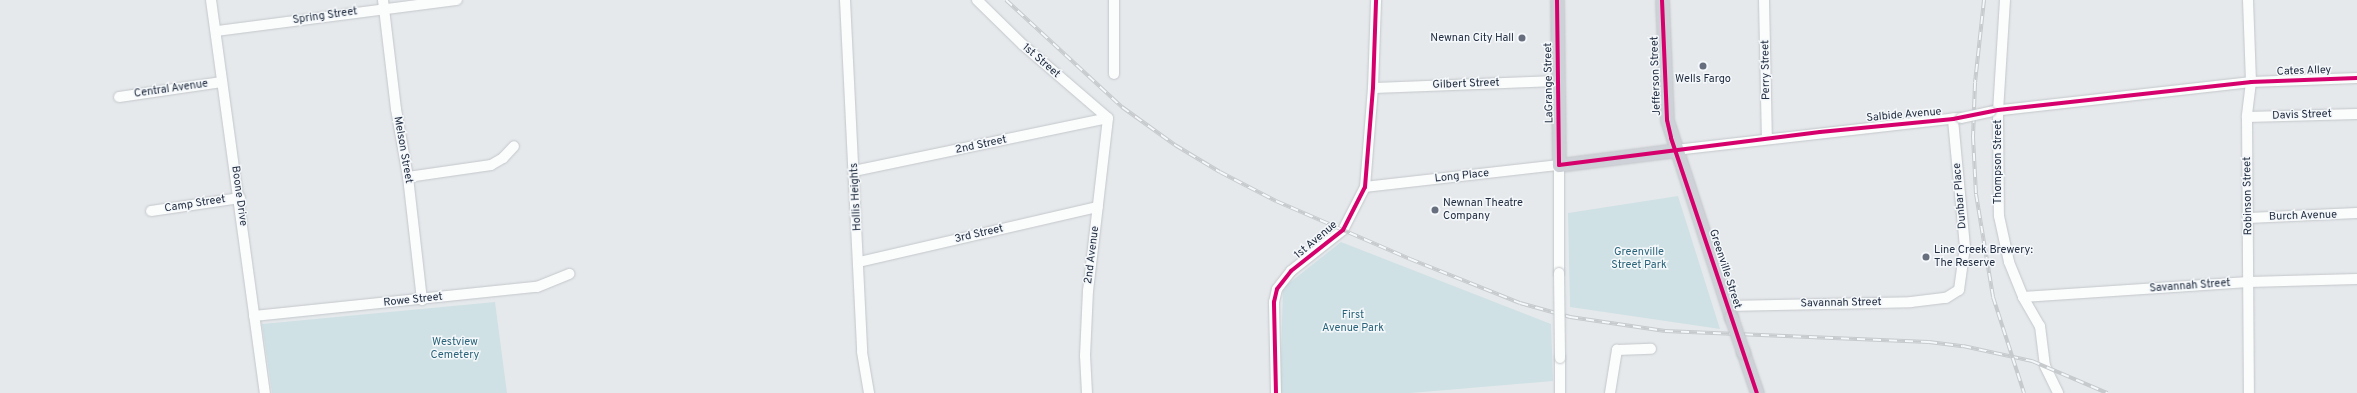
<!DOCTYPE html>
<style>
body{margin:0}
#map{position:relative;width:2357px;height:393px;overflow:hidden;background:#e6e9ec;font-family:Overpass,sans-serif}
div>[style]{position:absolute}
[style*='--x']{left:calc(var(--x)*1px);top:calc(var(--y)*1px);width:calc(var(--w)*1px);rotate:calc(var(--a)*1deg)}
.green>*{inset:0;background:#cfe1e5}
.roads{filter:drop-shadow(0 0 1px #c3c7ca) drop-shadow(0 0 1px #c3c7ca)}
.minor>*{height:10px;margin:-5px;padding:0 5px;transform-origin:5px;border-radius:5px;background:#fbfcfc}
.major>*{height:13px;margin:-6.5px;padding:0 6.5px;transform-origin:6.5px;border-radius:6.5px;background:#ced1d7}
.rail>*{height:4px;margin-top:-2px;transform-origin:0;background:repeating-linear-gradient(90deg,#f5f8fa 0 8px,#c7cacd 0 16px);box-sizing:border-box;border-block:1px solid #c7cacd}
.bridges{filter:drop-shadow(0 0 1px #c3c7ca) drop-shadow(0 0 1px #c3c7ca)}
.minor-bridge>*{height:10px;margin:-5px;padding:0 5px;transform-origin:5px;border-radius:5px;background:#fbfcfc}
.major-bridge>*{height:13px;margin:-6.5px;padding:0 6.5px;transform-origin:6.5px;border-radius:6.5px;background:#ced1d7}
.cycleway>*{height:4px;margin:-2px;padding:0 2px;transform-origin:2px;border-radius:2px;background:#d6006c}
.dots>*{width:11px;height:11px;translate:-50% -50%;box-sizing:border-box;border:2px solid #f5f8fa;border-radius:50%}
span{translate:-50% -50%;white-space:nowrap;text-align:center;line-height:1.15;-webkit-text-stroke:3px #f5f8fa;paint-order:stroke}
.street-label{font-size:11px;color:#222e42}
.poi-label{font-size:11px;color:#222e42}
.right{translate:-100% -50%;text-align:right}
.left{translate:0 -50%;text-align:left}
.park-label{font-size:11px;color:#2a647b}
</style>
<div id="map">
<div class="green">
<i style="clip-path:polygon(1678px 196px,1720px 329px,1570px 307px,1568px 213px)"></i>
<i style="clip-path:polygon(1341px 242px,1551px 324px,1553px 381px,1411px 393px,1280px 393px,1283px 288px)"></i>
<i style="clip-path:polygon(495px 302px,507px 393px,272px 393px,262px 324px)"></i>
</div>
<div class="roads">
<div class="minor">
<i style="--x:211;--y:0;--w:397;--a:82.2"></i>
<i style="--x:383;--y:0;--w:110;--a:83.2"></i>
<i style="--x:396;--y:109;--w:69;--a:80"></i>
<i style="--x:408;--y:177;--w:124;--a:83.5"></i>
<i style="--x:845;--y:0;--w:352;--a:87.2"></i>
<i style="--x:862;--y:352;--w:42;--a:80.3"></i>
<i style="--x:977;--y:0;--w:64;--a:44.4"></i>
<i style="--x:1023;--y:45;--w:112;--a:40.7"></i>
<i style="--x:1764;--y:0;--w:139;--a:88.8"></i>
<i style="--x:2005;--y:0;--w:110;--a:93.6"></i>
<i style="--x:1998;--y:110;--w:106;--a:89.5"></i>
<i style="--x:1999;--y:216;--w:47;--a:77.7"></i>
<i style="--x:2009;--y:262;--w:38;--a:68"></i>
<i style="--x:2023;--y:297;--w:34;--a:60"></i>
<i style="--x:2040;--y:326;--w:40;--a:82.9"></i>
<i style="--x:2045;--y:366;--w:30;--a:64"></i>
<i style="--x:2248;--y:0;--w:82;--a:87.9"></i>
<i style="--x:2251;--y:82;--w:35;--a:97"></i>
<i style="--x:2247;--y:117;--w:276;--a:89.6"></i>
<i style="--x:217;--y:31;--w:242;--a:-7.4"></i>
<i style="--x:1114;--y:74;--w:74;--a:-90"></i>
<i style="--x:1373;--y:88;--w:185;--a:-2.2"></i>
<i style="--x:119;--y:97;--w:104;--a:-8.3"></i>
<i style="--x:1993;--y:111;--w:260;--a:-6.4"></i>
<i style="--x:2251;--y:82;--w:106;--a:-2.2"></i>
<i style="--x:2247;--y:117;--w:110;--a:-1.6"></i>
<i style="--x:1676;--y:150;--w:285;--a:-6.5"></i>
<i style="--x:854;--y:171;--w:259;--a:-11.8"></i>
<i style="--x:408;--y:177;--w:84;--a:-8.2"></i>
<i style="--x:491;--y:165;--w:14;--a:-30"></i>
<i style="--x:503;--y:158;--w:16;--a:-47"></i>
<i style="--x:1365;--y:187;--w:195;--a:-6.5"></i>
<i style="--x:1559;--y:165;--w:108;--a:90"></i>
<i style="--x:151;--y:211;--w:90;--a:-8.3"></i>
<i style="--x:2248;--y:218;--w:109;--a:-2.6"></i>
<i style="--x:859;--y:262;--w:245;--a:-13"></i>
<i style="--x:2023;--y:297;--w:226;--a:-3.8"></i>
<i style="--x:2249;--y:282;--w:108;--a:-1.6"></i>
<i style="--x:1727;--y:306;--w:184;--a:-1.2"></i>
<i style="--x:1911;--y:302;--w:35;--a:-7"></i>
<i style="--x:1946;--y:298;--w:15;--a:-32"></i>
<i style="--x:1959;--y:290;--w:43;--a:-82.1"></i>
<i style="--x:1965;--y:247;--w:129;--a:-95.4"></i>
<i style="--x:254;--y:316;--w:284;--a:-5.9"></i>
<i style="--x:537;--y:287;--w:35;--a:-22"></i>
<i style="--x:1560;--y:358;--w:35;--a:90"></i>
<i style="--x:1087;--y:393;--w:37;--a:-93"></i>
<i style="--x:1085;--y:356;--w:65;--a:-87.4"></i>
<i style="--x:1088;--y:291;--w:174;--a:-83.4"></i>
<i style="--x:1276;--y:393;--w:91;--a:-91.3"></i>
<i style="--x:1274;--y:302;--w:13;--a:-77"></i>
<i style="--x:1277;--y:289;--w:23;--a:-52"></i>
<i style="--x:1291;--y:271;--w:66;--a:-38.3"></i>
<i style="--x:1343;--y:230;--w:48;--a:-62.9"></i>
<i style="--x:1365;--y:187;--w:99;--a:-85.4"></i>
<i style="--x:1373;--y:88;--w:88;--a:-88"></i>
<i style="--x:1610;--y:393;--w:44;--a:-80.8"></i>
<i style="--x:1617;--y:350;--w:34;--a:-2"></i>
</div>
<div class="major">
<i style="--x:1557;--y:0;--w:165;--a:89.3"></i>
<i style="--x:1559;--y:165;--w:118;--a:-7.3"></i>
<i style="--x:1662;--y:0;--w:120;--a:87.6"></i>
<i style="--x:1667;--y:120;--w:207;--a:72"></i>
<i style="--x:1743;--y:352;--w:43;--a:71.1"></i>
</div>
</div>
<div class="rail">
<i style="--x:1006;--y:0;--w:158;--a:42.7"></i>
<i style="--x:1122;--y:107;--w:65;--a:35.6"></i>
<i style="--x:1175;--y:145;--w:52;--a:31"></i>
<i style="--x:1220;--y:172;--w:63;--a:27.4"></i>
<i style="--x:1276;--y:201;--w:146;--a:23.4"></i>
<i style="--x:1410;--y:259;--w:118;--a:21.8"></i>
<i style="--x:1520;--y:303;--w:52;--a:15.6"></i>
<i style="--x:1570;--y:317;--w:96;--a:8.4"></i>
<i style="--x:1665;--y:331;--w:264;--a:2.4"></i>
<i style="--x:1929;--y:342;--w:34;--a:7"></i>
<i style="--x:1963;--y:346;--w:71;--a:12.3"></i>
<i style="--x:2032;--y:361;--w:82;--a:23.1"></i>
<i style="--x:1984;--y:0;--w:83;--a:96.2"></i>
<i style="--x:1975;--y:83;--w:54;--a:92.1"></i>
<i style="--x:1973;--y:137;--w:57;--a:87"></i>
<i style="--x:1976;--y:194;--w:104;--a:80.6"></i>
<i style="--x:1993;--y:297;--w:101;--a:72.1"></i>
</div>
<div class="bridges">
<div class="minor-bridge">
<i style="--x:1961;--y:118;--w:30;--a:-12"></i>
<i style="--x:1559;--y:273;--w:85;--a:89.3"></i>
</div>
<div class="major-bridge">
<i style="--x:1731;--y:317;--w:37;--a:71"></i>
</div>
</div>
<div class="cycleway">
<i style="--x:1557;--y:0;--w:165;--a:89.3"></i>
<i style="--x:1559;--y:165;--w:263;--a:-7.2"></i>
<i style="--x:1820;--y:132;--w:134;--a:-5.6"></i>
<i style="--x:1953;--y:119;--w:46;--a:-11.3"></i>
<i style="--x:1998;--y:110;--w:255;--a:-6.3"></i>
<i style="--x:2251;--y:82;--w:106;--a:-2.2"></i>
<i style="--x:1662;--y:0;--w:120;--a:87.6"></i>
<i style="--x:1667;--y:120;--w:18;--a:77"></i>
<i style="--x:1671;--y:138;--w:269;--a:71.4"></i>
<i style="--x:1276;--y:393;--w:91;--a:-91.3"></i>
<i style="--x:1274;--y:302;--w:13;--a:-77"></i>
<i style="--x:1277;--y:289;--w:23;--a:-52"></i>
<i style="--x:1291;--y:271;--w:66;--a:-38.3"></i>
<i style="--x:1343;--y:230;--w:48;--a:-62.9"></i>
<i style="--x:1365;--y:187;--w:99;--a:-85.4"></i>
<i style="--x:1373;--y:88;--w:88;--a:-88"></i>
</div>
<div class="dots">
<i style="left:1522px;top:38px;background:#676f7e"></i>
<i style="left:1703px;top:66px;background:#676f7e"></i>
<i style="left:1435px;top:210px;background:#676f7e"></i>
<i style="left:1926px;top:257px;background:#676f7e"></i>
</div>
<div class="street-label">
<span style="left:325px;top:16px;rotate:-8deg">Spring Street</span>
<span style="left:1041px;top:61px;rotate:41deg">1st Street</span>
<span style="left:1766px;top:70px;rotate:-91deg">Perry Street</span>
<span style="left:2304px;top:71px;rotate:-2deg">Cates Alley</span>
<span style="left:1656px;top:76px;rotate:-92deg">Jefferson Street</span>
<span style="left:1549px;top:83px;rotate:-91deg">LaGrange Street</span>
<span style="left:1466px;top:84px;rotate:-2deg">Gilbert Street</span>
<span style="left:171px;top:89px;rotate:-8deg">Central Avenue</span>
<span style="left:1904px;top:115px;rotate:-5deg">Salbide Avenue</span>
<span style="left:2302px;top:115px;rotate:-2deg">Davis Street</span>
<span style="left:981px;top:145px;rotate:-12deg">2nd Street</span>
<span style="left:403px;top:150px;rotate:80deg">Melson Street</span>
<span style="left:1998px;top:162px;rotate:-90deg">Thompson Street</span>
<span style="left:1462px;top:176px;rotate:-6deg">Long Place</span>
<span style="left:239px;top:196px;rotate:82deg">Boone Drive</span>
<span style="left:1960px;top:196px;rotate:-95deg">Dunbar Place</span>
<span style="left:2248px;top:196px;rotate:-91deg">Robinson Street</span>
<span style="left:856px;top:197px;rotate:-93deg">Hollis Heights</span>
<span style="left:195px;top:204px;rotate:-9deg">Camp Street</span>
<span style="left:2303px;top:216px;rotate:-2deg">Burch Avenue</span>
<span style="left:979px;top:234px;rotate:-13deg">3rd Street</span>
<span style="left:1316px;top:240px;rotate:-40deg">1st Avenue</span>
<span style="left:1092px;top:255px;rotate:-83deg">2nd Avenue</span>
<span style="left:1725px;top:269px;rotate:72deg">Greenville Street</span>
<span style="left:2190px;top:286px;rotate:-4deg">Savannah Street</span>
<span style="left:413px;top:300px;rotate:-6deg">Rowe Street</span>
<span style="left:1841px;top:303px;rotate:-1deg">Savannah Street</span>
</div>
<div class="poi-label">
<span class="right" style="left:1514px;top:38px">Newnan City Hall</span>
<span style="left:1703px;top:79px">Wells Fargo</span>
<span class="left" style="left:1443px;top:210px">Newnan Theatre<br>Company</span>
<span class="left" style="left:1934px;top:257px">Line Creek Brewery:<br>The Reserve</span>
</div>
<div class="park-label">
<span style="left:1639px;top:259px">Greenville<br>Street Park</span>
<span style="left:1353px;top:322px">First<br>Avenue Park</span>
<span style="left:455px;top:349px">Westview<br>Cemetery</span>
</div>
</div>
